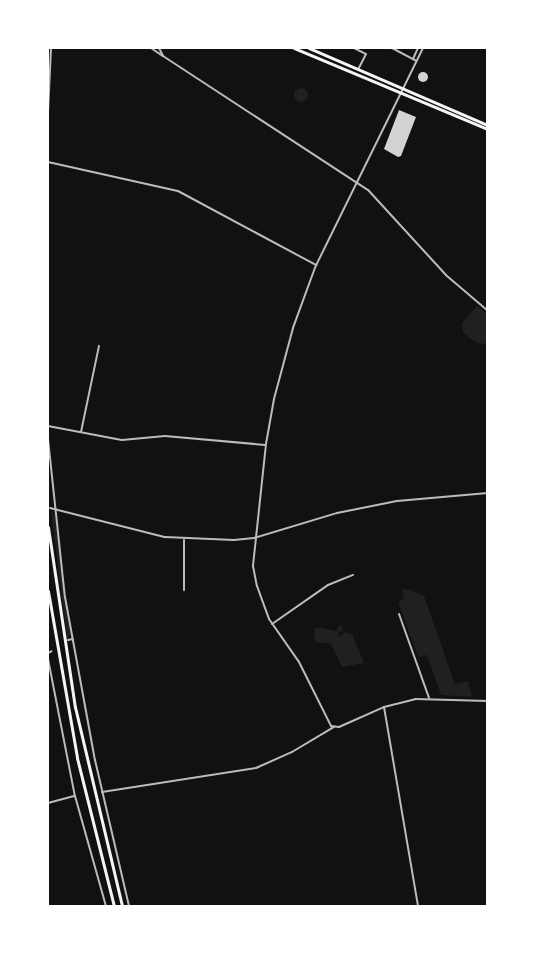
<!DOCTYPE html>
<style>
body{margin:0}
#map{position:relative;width:535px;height:954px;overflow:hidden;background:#111;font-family:Rubik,sans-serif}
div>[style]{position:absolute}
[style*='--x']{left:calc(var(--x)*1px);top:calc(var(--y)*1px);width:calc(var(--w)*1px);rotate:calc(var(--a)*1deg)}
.green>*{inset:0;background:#202020}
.round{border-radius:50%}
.building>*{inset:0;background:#d3d3d3}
.minor>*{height:2px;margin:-1px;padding:0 1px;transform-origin:1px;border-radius:1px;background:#bcbcbc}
.tertiary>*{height:2px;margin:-1px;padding:0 1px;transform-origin:1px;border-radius:1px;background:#bcbcbc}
.trunk>*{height:2.5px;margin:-1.25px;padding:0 1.25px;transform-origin:1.25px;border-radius:1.25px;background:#f5f5f5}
.motorway>*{height:3px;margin:-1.5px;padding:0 1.5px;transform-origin:1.5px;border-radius:1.5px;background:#f5f5f5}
span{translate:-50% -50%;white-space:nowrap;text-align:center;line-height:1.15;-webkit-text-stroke:4px #fff;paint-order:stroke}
.frame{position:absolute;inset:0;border:49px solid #fff;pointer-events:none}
</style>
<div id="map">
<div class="green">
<i class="round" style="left:294px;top:88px;width:14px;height:14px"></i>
<i style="clip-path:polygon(477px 306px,487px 313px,487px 344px,477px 343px,463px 333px,462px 323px)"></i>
<i style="clip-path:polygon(51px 511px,55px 515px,71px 635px,67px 638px)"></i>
<i style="clip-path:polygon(409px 589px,424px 596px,455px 684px,468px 681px,472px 697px,441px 695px,427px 655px,418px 657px,398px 602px,404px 598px,402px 590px)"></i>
<i style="clip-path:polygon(340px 624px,344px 631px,338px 632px,339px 637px,346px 632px,352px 634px,364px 663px,342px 667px,331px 644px,316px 642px,314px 637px,315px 627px,336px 631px)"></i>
</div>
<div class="building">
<i class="round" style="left:418px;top:72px;width:10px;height:10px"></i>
<i style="clip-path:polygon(399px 110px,416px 117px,401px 156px,398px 157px,384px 149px)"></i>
</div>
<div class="minor">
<i style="--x:151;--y:48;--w:14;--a:34"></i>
<i style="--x:159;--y:48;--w:9;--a:63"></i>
<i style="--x:163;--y:56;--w:246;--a:33.2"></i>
<i style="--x:369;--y:191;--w:115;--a:47.5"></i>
<i style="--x:447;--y:276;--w:54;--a:40.5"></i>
<i style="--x:354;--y:48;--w:13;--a:27"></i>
<i style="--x:366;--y:54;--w:16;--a:117"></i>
<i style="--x:392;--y:48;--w:27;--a:28"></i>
<i style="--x:413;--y:59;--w:12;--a:-66"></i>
<i style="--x:48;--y:112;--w:64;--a:-87.3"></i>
<i style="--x:48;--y:426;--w:75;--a:10.7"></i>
<i style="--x:122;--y:440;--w:43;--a:-5.3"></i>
<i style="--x:165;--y:436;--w:100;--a:5.1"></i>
<i style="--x:81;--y:432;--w:88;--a:-78.2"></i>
<i style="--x:48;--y:439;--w:159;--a:83.9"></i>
<i style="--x:65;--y:597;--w:166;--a:79.6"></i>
<i style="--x:95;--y:760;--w:150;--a:76.9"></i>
<i style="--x:184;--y:590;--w:50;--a:-90"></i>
<i style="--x:399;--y:614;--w:89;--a:70.3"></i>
<i style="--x:272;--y:624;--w:68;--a:-34.9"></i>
<i style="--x:328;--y:585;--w:27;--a:-22"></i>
<i style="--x:68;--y:640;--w:5;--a:-11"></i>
<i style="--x:48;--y:653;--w:4;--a:-27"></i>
<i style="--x:48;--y:659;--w:140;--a:78.9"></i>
<i style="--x:75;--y:796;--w:114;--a:74.3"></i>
</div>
<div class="tertiary">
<i style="--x:423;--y:48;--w:242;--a:116.2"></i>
<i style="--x:316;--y:265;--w:67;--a:110.1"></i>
<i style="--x:293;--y:328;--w:73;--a:105"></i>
<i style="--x:274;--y:399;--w:46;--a:100.1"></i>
<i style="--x:266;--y:444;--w:123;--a:96.1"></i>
<i style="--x:253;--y:566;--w:20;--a:79"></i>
<i style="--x:257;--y:586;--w:35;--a:70"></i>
<i style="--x:269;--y:619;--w:52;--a:55.1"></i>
<i style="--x:299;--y:662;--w:72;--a:63.4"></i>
<i style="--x:331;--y:726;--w:8;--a:7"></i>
<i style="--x:339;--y:727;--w:49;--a:-24"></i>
<i style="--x:384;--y:707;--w:32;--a:-14"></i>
<i style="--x:415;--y:699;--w:73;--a:1.6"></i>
<i style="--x:48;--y:162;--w:133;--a:12.6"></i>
<i style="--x:178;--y:191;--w:157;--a:28.2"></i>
<i style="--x:50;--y:508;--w:119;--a:14.2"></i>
<i style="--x:165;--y:537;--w:69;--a:2.5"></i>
<i style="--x:234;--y:540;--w:20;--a:-6"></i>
<i style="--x:254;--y:538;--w:87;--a:-16.8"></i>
<i style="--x:337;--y:513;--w:61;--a:-11.3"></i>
<i style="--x:397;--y:501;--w:91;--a:-5"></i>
<i style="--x:384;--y:707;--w:202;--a:80.3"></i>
<i style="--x:102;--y:792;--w:156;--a:-8.9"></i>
<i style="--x:256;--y:768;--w:39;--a:-24"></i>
<i style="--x:292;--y:752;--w:49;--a:-30.8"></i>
<i style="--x:48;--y:803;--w:28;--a:-15"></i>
</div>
<div class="trunk">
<i style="--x:294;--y:48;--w:210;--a:22.7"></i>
<i style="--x:309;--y:48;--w:195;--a:23.3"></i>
</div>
<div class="motorway">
<i style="--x:48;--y:527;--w:182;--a:81.5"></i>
<i style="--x:75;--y:707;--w:204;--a:76.7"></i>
<i style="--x:48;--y:591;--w:169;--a:80.1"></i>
<i style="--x:77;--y:758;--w:153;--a:76"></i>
</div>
<div class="frame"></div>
</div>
